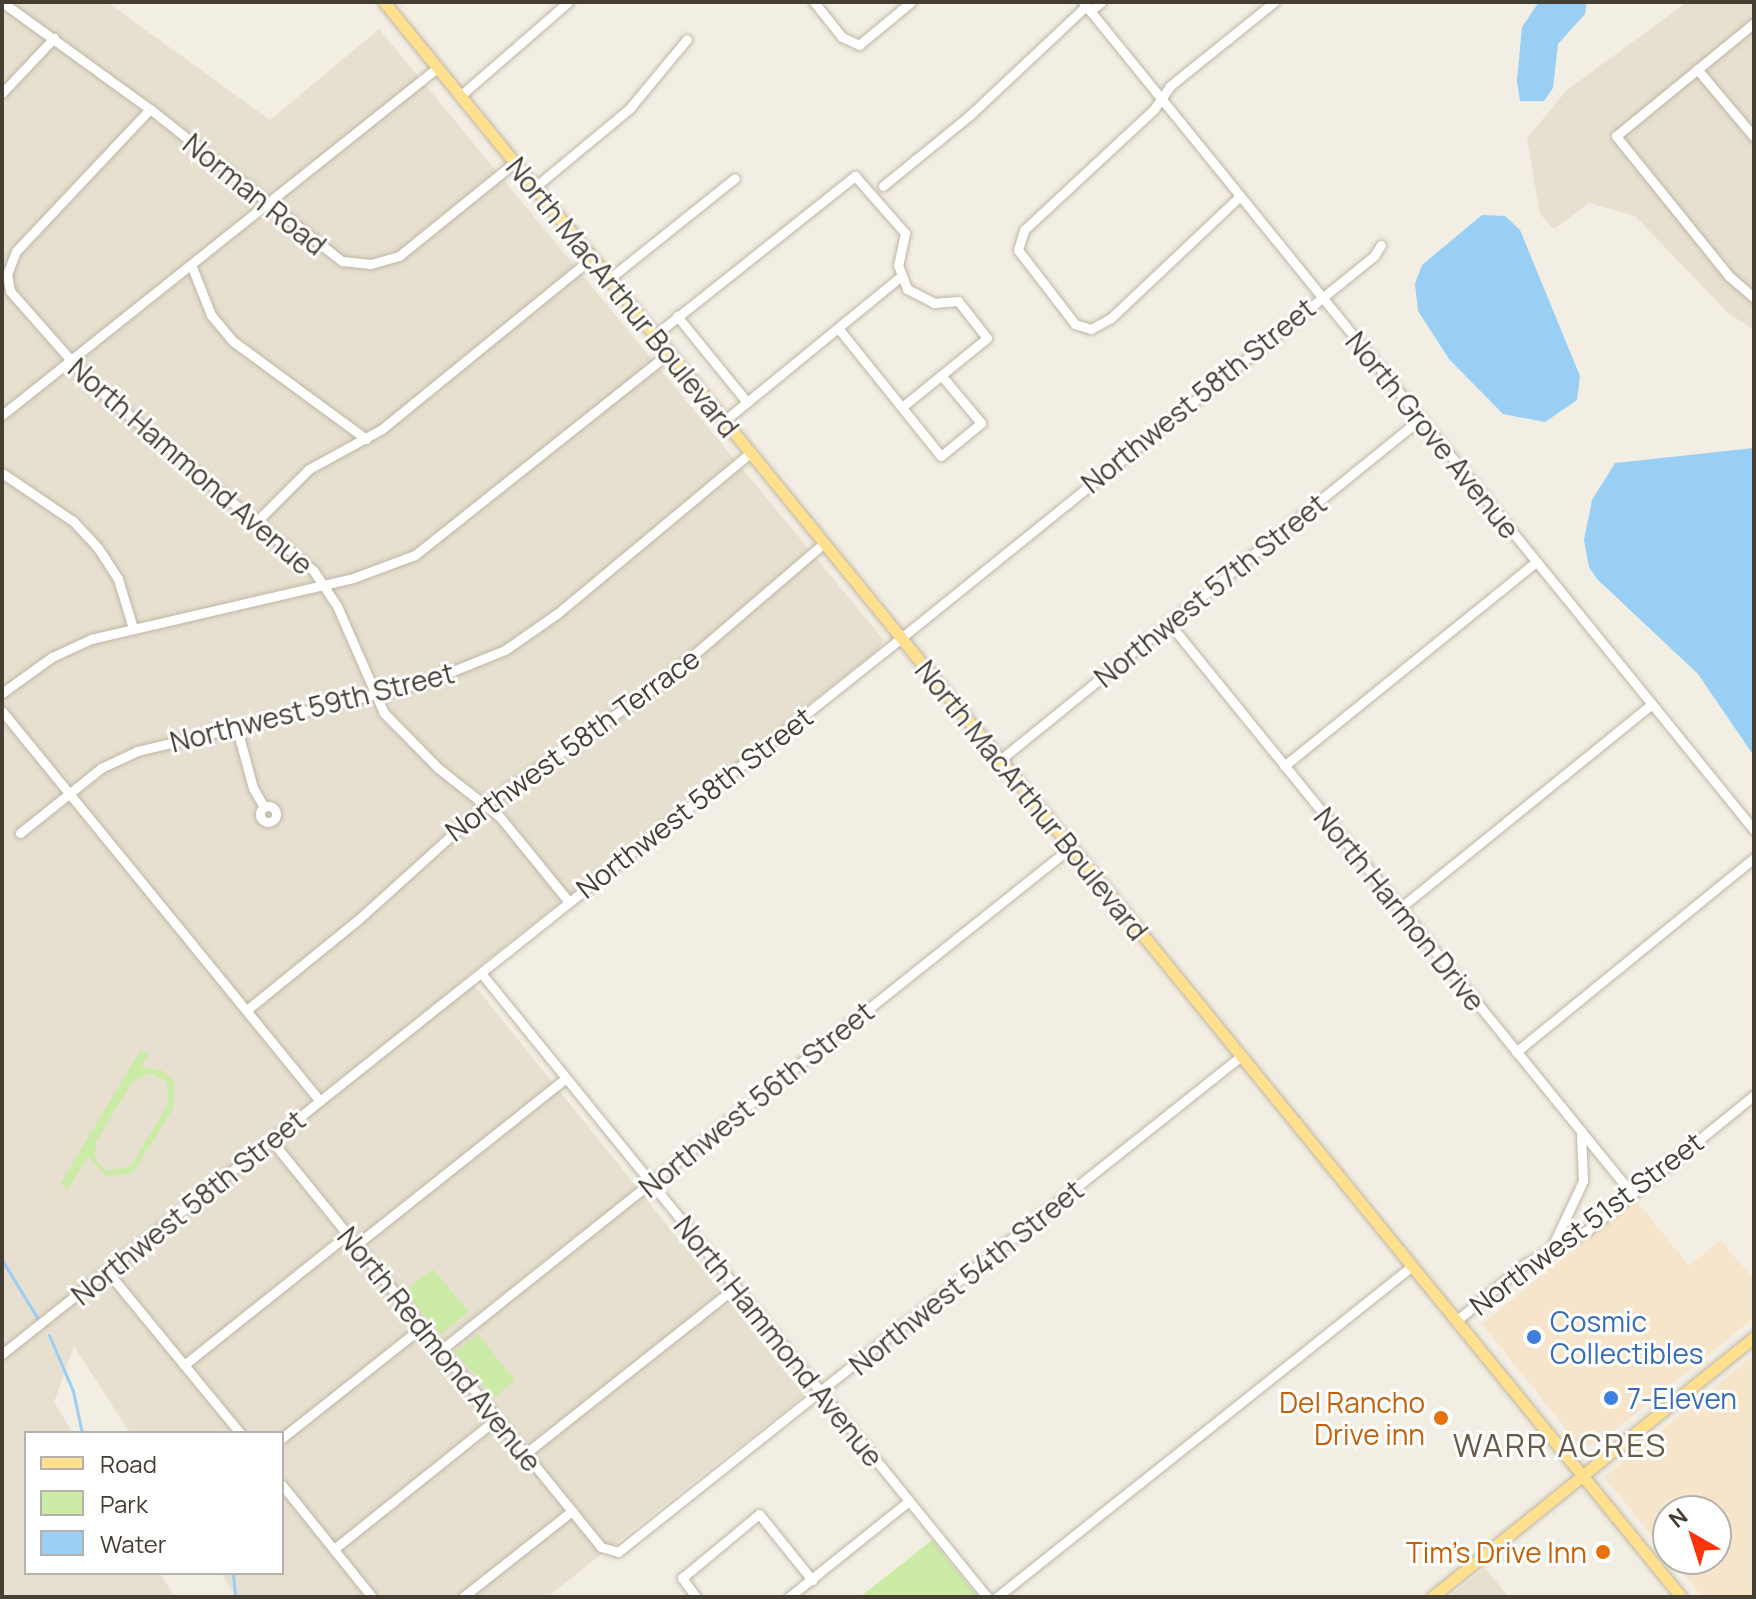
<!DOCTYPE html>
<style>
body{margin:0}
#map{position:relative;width:1756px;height:1599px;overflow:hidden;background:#f3eee3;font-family:Manrope,sans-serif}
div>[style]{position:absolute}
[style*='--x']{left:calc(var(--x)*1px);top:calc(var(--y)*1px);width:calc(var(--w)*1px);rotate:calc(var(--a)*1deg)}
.residential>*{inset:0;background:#e7e0d0}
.commercial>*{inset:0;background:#f7e5cb}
.green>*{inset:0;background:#cceba7}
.water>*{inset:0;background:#99cff5}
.stream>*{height:3px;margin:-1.5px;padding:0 1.5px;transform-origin:1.5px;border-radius:1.5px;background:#99cff5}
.roads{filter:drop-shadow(0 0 2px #bfb6a5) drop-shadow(0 0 2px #bfb6a5)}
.minor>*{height:9px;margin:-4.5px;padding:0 4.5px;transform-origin:4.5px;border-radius:4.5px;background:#fff}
.minor>.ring{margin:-4.5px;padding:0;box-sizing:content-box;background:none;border:9px solid #fff;border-radius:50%}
.major>*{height:11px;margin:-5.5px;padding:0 5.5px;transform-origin:5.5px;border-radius:5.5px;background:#ffe08f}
.dots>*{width:22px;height:22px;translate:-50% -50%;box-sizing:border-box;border:4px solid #fff;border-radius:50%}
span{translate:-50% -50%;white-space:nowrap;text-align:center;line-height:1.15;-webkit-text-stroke:6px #fff;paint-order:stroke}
.street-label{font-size:28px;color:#453e33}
.shop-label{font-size:28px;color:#366cbe}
.left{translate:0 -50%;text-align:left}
.food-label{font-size:28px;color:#c56008}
.right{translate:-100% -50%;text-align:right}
.quarter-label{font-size:32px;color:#685c49;letter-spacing:2px}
.frame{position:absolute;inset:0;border:4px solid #453e33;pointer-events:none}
.legend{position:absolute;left:24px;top:1431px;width:260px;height:144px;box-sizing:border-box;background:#fff;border:2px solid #b5b2ad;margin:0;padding:10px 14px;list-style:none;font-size:24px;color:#453e33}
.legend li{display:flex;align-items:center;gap:16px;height:40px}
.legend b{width:40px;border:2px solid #b5b2ad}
.north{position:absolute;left:1652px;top:1495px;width:80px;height:80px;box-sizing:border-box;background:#fff;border:2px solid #b5b2ad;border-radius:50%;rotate:321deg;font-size:22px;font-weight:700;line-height:32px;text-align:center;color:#453e33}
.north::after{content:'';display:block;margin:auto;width:28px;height:36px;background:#ff340d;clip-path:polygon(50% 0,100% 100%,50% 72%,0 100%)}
</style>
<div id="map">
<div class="residential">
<i style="clip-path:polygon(2px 2px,107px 2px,270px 120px,379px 29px,883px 639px,879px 649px,467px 976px,804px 1395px,547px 1597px,236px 1597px,221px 1573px,282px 1573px,282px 1433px,130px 1433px,74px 1346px,54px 1402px,73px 1433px,26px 1433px,26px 1573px,160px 1573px,175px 1597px,2px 1597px)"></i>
<i style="clip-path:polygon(1687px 2px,1754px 2px,1754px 330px,1728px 313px,1635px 216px,1589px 203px,1554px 229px,1540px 214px,1527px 138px,1567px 90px)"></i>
<i style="clip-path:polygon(1485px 1568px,1509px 1597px,1449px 1597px)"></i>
</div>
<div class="commercial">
<i style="clip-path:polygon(1635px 1199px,1689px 1266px,1721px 1240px,1754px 1280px,1754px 1318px,1596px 1445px,1578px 1444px,1482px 1324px)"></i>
<i style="clip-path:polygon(1754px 1355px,1754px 1597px,1702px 1597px,1671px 1559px,1716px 1559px,1716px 1511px,1668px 1511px,1668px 1555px,1604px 1477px)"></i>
</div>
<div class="green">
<i style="clip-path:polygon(evenodd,141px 1049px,149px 1054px,141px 1067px,162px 1070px,175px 1082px,173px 1109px,133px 1173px,106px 1177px,88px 1156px,68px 1189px,60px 1184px,141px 1049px,149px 1073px,167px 1082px,168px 1104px,131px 1166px,106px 1171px,95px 1159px,96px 1142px,132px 1082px,149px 1073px)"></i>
<i style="clip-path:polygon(433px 1269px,469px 1312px,441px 1334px,404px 1291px)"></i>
<i style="clip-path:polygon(478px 1334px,515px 1380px,495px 1397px,455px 1352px)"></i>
<i style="clip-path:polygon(932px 1540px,978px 1597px,860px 1597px)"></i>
</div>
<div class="water">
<i style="clip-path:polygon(1539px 2px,1587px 2px,1585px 14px,1558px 44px,1553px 88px,1544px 101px,1520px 101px,1517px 81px,1522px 27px)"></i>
<i style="clip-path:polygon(1482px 215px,1505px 216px,1520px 230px,1580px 376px,1577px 400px,1545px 422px,1503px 414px,1449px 359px,1418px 311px,1415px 284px,1422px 265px)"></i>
<i style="clip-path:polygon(1754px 448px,1754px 756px,1698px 674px,1597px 579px,1589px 567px,1584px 540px,1592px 500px,1615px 463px)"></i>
</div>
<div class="stream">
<i style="--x:2;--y:1260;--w:69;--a:58.6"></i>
<i style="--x:49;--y:1335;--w:61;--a:66.8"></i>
<i style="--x:73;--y:1391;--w:43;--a:77.9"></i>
<i style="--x:233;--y:1573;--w:24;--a:85"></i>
</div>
<div class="roads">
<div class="minor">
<i style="--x:2;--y:2;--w:183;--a:35.9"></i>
<i style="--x:150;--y:109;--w:245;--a:38.4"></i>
<i style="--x:342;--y:261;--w:29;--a:6"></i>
<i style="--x:371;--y:264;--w:29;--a:-16"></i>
<i style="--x:399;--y:256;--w:149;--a:-39"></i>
<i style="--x:814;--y:2;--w:45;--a:51.3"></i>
<i style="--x:842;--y:37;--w:19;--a:25"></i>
<i style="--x:859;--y:45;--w:67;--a:-39.6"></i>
<i style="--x:1083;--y:2;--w:1066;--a:50.98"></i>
<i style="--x:1090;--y:11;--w:14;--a:-39"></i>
<i style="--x:1754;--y:23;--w:178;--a:140.7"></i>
<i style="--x:1616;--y:136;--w:180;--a:51.1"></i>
<i style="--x:1729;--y:276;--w:33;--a:41"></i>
<i style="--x:1697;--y:69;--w:89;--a:50"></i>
<i style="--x:2;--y:93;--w:76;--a:-46.6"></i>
<i style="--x:460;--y:96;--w:143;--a:-41"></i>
<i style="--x:150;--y:109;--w:195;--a:133.3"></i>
<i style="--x:16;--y:251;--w:25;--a:111"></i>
<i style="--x:7;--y:274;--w:17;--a:80"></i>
<i style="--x:10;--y:291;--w:124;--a:48.6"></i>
<i style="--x:92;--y:384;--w:289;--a:40.1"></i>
<i style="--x:313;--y:570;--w:43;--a:56.3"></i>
<i style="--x:337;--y:606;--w:117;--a:66.3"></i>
<i style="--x:384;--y:713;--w:77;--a:45.5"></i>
<i style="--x:438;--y:768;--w:79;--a:38.3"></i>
<i style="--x:500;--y:817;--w:109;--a:50.9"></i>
<i style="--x:883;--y:186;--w:112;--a:-39.2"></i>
<i style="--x:970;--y:115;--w:159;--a:-43.2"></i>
<i style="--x:535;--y:187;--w:124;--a:-39.7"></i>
<i style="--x:630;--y:108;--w:89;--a:-50.4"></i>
<i style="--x:1240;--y:196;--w:178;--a:136.6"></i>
<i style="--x:1111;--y:318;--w:23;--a:151"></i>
<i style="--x:1091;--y:329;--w:17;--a:-163"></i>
<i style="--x:1075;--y:324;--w:93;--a:-127.6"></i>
<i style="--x:1018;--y:250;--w:21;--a:-73"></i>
<i style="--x:1024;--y:230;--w:178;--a:-42.9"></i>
<i style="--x:1154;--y:109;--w:28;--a:-55"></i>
<i style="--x:1170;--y:86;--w:134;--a:-38.9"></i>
<i style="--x:192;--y:267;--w:52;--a:68.4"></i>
<i style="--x:211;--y:315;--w:35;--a:50"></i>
<i style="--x:234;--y:342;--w:164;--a:36.3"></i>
<i style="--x:609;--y:279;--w:161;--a:-38.7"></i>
<i style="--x:677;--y:316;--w:111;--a:50.9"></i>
<i style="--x:838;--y:328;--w:164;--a:51.2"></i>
<i style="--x:941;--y:456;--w:52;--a:-39.5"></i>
<i style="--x:981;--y:423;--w:62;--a:-129.8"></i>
<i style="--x:655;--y:335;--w:256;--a:-38.5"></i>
<i style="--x:855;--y:176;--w:76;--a:48.7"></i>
<i style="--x:905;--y:233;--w:33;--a:102"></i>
<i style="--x:898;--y:265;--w:26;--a:69"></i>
<i style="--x:907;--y:289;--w:30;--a:27"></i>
<i style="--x:934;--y:303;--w:24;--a:-5"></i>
<i style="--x:958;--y:301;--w:47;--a:51.9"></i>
<i style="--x:987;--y:338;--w:109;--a:140.9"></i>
<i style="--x:2;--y:415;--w:556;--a:-38.58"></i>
<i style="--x:724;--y:421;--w:227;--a:-39.3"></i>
<i style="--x:2;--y:473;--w:86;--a:34.1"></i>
<i style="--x:73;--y:521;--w:37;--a:47"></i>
<i style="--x:98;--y:548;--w:37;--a:57"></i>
<i style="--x:118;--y:579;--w:51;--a:73"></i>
<i style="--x:256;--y:522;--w:75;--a:-45"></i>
<i style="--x:309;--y:469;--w:83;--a:-28.7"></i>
<i style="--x:382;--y:429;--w:271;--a:-39.2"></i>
<i style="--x:1169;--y:623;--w:735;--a:50.96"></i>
<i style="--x:2;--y:693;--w:62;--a:-35.8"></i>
<i style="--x:52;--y:657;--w:43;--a:-24.8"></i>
<i style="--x:91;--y:639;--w:269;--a:-13.1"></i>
<i style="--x:353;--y:578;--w:66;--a:-20.4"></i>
<i style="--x:415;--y:555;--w:325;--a:-38.5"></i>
<i style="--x:2;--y:711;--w:503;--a:50.81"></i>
<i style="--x:237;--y:729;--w:61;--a:74.8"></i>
<i style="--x:253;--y:788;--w:22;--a:60"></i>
<i style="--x:1000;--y:760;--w:541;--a:-39.07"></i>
<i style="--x:1284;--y:766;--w:324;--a:-39"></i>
<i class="ring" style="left:260px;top:806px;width:7px;height:7px"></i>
<i style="--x:20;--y:833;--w:104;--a:-38.7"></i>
<i style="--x:101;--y:768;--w:40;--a:-25"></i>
<i style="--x:137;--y:751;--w:294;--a:-13.4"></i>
<i style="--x:423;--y:683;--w:88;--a:-21.9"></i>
<i style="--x:505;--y:650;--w:65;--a:-34.9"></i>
<i style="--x:558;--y:613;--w:250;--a:-39.8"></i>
<i style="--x:1400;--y:908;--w:324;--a:-39"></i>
<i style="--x:481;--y:973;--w:803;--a:50.96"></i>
<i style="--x:248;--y:1009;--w:144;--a:-39.1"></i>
<i style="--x:360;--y:918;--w:170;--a:-42.1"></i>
<i style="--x:486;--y:804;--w:214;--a:-34.7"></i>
<i style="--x:662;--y:682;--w:213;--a:-40.6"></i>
<i style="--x:1516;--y:1052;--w:307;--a:-39.2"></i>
<i style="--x:271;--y:1140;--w:524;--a:50.96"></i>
<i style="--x:601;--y:1547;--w:18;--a:16"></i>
<i style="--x:618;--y:1552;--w:796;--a:-38.52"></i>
<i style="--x:356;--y:1245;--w:268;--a:-38.5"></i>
<i style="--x:1552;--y:1247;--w:73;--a:-64.8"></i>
<i style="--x:1583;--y:1181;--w:47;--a:-92.4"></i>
<i style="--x:107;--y:1271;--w:210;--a:50.6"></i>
<i style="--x:1456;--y:1321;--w:89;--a:-39.6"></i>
<i style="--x:1525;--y:1264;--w:72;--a:-28.4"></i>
<i style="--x:1588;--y:1230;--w:214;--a:-39.1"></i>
<i style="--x:441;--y:1350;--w:806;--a:-38.6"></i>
<i style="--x:2;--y:1354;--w:1129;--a:-38.53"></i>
<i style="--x:885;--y:651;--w:629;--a:-38.93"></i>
<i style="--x:1374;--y:256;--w:13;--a:-58"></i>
<i style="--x:184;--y:1365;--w:208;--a:-38.6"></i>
<i style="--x:282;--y:1438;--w:179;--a:-38.4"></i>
<i style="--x:525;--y:1454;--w:269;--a:-38.4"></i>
<i style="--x:282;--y:1485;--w:144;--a:51.2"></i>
<i style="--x:334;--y:1549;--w:208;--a:-38.7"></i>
<i style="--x:463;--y:1597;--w:139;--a:-38.3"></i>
<i style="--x:696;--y:1597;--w:24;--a:-126"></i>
<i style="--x:682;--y:1578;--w:100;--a:-39.7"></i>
<i style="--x:759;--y:1514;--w:85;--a:51.2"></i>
<i style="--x:789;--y:1597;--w:154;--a:-38.7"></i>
<i style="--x:997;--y:1597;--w:531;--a:-38.58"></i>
</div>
<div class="major">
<i style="--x:384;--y:2;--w:2056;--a:50.88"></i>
<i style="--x:1432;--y:1597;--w:414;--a:-38.9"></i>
</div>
</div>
<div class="dots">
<i style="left:1534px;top:1337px;background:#3f7fe0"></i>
<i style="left:1611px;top:1398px;background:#3f7fe0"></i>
<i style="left:1441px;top:1418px;background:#e8710a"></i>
<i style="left:1603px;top:1552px;background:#e8710a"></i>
</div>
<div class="street-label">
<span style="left:255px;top:194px;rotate:39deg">Norman Road</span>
<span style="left:623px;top:297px;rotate:51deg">North MacArthur Boulevard</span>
<span style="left:1198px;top:395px;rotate:-39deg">Northwest 58th Street</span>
<span style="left:1433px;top:435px;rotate:51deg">North Grove Avenue</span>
<span style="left:191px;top:466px;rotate:41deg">North Hammond Avenue</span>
<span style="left:1210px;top:590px;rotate:-39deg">Northwest 57th Street</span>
<span style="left:312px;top:707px;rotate:-14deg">Northwest 59th Street</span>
<span style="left:572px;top:744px;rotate:-36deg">Northwest 58th Terrace</span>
<span style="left:1032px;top:800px;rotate:51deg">North MacArthur Boulevard</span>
<span style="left:694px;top:802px;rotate:-38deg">Northwest 58th Street</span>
<span style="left:1400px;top:909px;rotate:51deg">North Harmon Drive</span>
<span style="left:756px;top:1099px;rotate:-39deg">Northwest 56th Street</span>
<span style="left:188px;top:1207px;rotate:-39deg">Northwest 58th Street</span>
<span style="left:1586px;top:1223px;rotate:-37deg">Northwest 51st Street</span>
<span style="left:966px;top:1277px;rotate:-39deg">Northwest 54th Street</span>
<span style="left:779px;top:1341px;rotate:51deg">North Hammond Avenue</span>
<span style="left:440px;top:1349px;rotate:51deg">North Redmond Avenue</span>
</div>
<div class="shop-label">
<span class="left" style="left:1550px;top:1337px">Cosmic<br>Collectibles</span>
<span class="left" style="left:1627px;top:1398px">7-Eleven</span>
</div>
<div class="food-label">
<span class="right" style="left:1425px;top:1418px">Del Rancho<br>Drive inn</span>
<span class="right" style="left:1587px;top:1552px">Tim's Drive Inn</span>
</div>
<div class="quarter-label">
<span style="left:1560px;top:1445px">WARR ACRES</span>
</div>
<div class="frame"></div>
<ul class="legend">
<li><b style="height:10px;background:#ffe08f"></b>Road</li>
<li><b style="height:22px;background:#cceba7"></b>Park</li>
<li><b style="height:22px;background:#99cff5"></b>Water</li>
</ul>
<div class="north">N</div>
</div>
